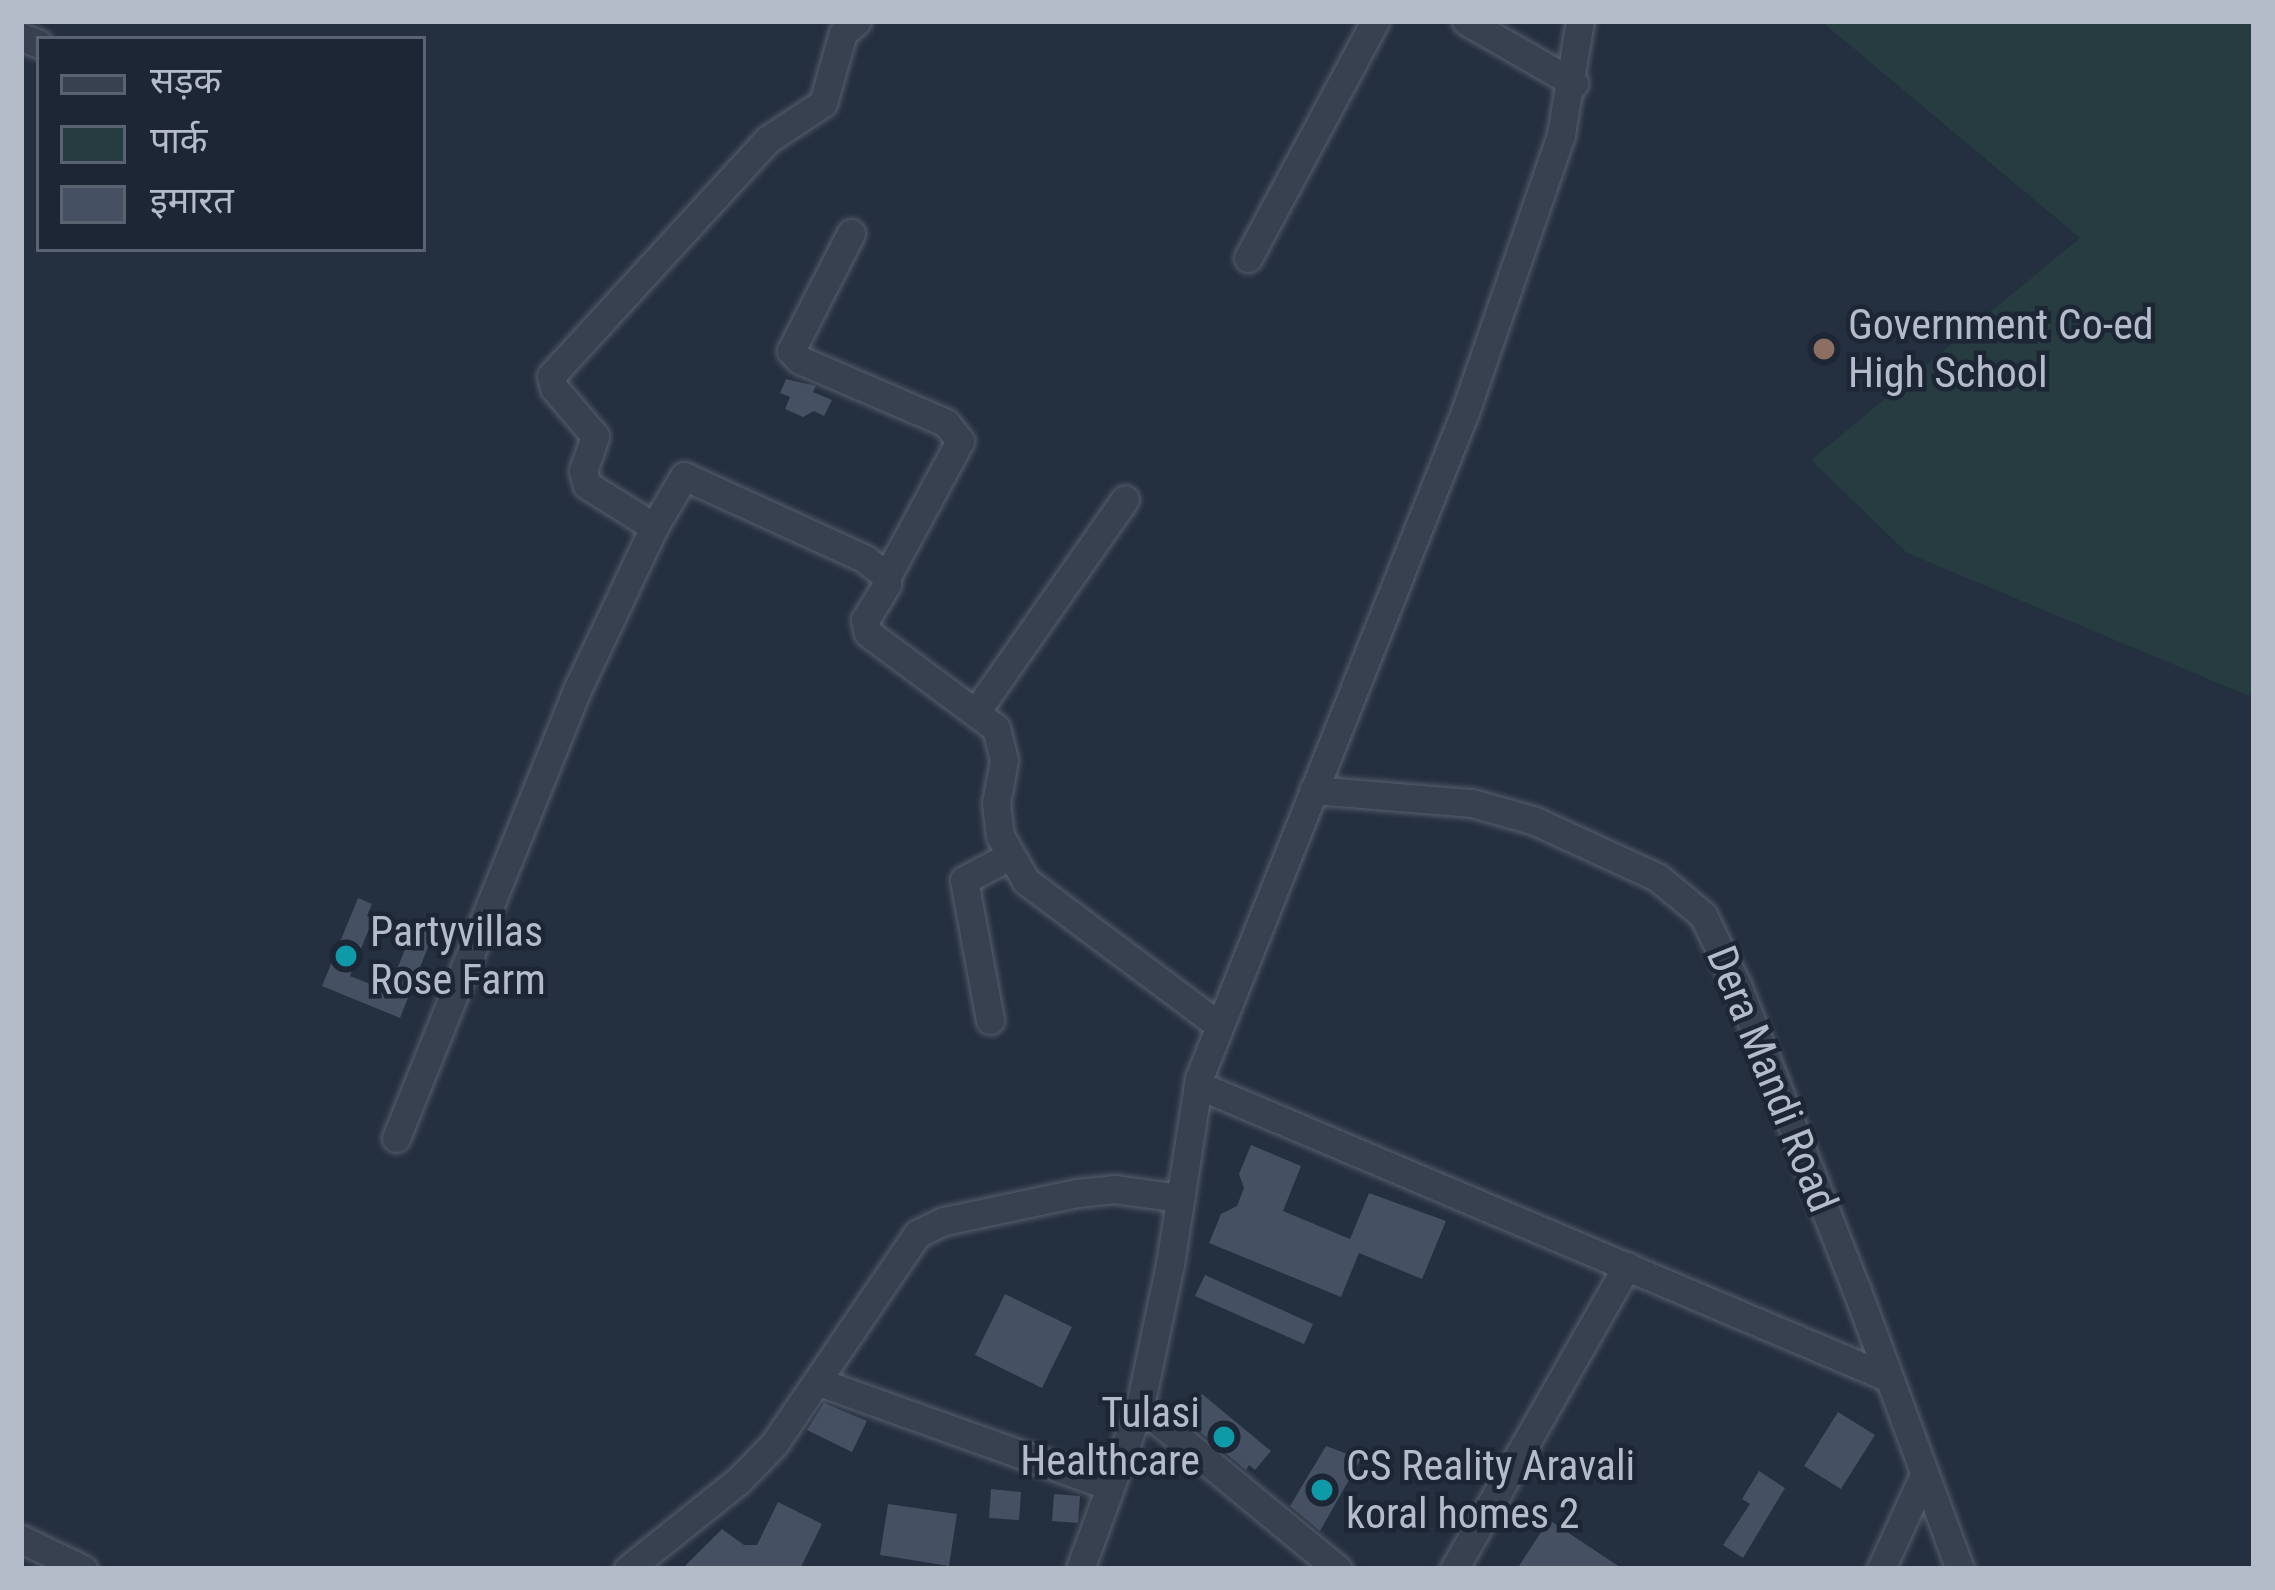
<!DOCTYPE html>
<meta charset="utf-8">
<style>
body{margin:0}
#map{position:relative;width:2275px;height:1590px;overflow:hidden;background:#242f3f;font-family:"Roboto Condensed","Noto Sans Devanagari",sans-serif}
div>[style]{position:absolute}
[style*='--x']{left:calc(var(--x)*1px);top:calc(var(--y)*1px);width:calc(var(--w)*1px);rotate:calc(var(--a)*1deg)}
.green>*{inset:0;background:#263c40}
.building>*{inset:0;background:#455063}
.roads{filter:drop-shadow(0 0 3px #565f6d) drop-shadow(0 0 3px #565f6d)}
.minor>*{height:27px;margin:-13.5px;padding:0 13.5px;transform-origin:13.5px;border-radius:13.5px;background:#38414f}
.dots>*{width:33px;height:33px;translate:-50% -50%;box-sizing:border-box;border:6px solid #1d2634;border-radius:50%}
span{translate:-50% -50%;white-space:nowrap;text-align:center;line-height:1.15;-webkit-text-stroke:9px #1d2634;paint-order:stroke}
.poi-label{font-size:42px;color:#b4bcca}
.left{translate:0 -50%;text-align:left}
.right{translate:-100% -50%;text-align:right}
.street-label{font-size:42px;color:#b4bcca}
.frame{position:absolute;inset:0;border:24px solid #b4bcca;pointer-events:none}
.legend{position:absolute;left:36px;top:36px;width:390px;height:216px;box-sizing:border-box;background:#1d2634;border:3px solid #596270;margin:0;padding:15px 21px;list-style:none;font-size:36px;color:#b4bcca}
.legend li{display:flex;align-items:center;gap:24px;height:60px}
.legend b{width:60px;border:3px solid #596270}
</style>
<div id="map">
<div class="green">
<i style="clip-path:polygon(1821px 21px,2254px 21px,2254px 686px,2249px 696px,1907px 553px,1811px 460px,2080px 238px)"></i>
</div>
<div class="building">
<i style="clip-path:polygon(786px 379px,816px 386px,813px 392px,832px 400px,824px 416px,814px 411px,803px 417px,785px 409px,790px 397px,780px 393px)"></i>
<i style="clip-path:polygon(358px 898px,372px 904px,367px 916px,373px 919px,350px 976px,388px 991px,411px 935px,417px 937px,423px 922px,436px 927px,400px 1018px,322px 986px)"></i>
<i style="clip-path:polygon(1251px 1145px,1301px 1166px,1283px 1211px,1350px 1239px,1369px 1193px,1446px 1221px,1422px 1279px,1359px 1253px,1341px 1297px,1209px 1243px,1221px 1214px,1237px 1206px,1244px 1188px,1239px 1174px)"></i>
<i style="clip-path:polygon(1205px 1275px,1313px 1324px,1304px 1344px,1195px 1296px)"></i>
<i style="clip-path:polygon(1005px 1294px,1072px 1327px,1042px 1388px,975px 1355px)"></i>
<i style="clip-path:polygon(1202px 1394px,1271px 1451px,1255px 1470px,1249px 1465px,1246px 1470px,1182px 1417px)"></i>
<i style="clip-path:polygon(824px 1403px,867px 1421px,852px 1452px,807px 1430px)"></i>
<i style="clip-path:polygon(1838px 1412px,1875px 1435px,1841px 1489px,1804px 1466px)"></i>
<i style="clip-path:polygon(1326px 1446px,1361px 1459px,1320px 1531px,1290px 1506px)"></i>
<i style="clip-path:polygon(1759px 1471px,1785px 1488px,1743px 1558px,1723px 1545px,1750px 1504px,1742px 1499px)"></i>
<i style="clip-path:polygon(991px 1489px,1021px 1492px,1019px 1520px,989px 1518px)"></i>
<i style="clip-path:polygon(1054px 1494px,1080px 1496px,1078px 1523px,1052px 1521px)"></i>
<i style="clip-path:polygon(778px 1502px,822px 1524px,800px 1569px,682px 1569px,722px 1529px,744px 1545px,757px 1545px)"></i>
<i style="clip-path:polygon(888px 1504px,957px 1514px,949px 1566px,880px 1555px)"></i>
<i style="clip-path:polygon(1549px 1520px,1623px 1569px,1517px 1569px)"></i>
</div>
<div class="roads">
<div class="minor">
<i style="--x:1466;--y:21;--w:125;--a:29.9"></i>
<i style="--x:21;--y:37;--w:19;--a:21"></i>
<i style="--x:851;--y:233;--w:132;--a:117"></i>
<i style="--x:791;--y:351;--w:13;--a:45"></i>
<i style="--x:800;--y:360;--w:159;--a:23.3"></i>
<i style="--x:946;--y:423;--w:23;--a:52"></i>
<i style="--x:960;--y:441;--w:153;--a:118.4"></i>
<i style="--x:1248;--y:258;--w:269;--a:-61.8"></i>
<i style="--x:654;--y:527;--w:79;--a:-147.9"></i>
<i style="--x:587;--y:485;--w:15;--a:-106"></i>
<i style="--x:583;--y:471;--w:37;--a:-71"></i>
<i style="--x:595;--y:436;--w:63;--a:-130.5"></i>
<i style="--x:554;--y:388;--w:12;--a:-104"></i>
<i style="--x:551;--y:376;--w:320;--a:-47.5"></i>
<i style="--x:767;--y:140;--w:67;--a:-33.5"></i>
<i style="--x:823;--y:103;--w:73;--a:-74.1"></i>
<i style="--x:843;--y:33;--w:18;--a:-41"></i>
<i style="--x:978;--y:709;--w:256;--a:-55"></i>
<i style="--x:1313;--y:790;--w:160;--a:4.7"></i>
<i style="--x:1472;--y:803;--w:66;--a:15.9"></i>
<i style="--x:1535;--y:821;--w:134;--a:24.7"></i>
<i style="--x:1657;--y:877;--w:60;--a:39.6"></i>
<i style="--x:1703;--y:915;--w:78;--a:64.1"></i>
<i style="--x:1737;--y:985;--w:326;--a:68.6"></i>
<i style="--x:1856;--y:1288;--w:300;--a:69.7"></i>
<i style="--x:990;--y:1020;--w:142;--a:-100.5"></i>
<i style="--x:964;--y:880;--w:50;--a:-27.6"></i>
<i style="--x:1198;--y:1085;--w:748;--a:22.97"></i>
<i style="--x:396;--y:1138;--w:481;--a:-68"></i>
<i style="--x:576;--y:692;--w:183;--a:-64.7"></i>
<i style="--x:654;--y:527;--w:59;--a:-59.5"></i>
<i style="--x:684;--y:476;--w:199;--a:24.6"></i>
<i style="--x:865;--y:559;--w:28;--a:38"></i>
<i style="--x:887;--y:576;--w:8;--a:90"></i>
<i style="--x:887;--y:584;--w:42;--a:121.4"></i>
<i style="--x:865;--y:620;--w:13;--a:77"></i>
<i style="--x:868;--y:633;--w:159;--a:36.6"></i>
<i style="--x:996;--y:728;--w:33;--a:76"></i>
<i style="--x:1004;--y:760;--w:44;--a:100.5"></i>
<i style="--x:996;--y:803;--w:33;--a:83"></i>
<i style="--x:1000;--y:836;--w:52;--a:60"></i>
<i style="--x:1026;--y:881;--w:239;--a:36.8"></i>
<i style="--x:819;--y:1382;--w:309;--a:19.7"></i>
<i style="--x:1140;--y:1406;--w:256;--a:39.5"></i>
<i style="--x:21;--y:1539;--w:69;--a:25.8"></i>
<i style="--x:628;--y:1569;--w:141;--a:-38.7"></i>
<i style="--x:738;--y:1481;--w:52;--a:-45.8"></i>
<i style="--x:774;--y:1444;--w:254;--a:-55.7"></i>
<i style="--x:917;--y:1234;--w:30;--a:-26"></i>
<i style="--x:944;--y:1221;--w:136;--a:-11.9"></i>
<i style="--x:1077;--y:1193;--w:37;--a:-6"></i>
<i style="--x:1114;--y:1189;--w:67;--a:7.8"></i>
<i style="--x:1080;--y:1569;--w:174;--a:-69.8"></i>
<i style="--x:1140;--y:1406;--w:145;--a:-78.1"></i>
<i style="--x:1170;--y:1264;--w:188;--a:-81.1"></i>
<i style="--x:1199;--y:1078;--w:717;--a:-68.23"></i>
<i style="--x:1465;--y:412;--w:294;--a:-70.9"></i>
<i style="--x:1561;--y:134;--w:115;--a:-80.5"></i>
<i style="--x:1454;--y:1569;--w:349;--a:-60.3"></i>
<i style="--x:1881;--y:1569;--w:101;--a:-65.5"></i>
</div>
</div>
<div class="dots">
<i style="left:1824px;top:349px;background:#8d6e63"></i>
<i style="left:346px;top:956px;background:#0f9aa8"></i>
<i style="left:1224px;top:1437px;background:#0f9aa8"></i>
<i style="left:1322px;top:1490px;background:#0f9aa8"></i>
</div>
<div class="poi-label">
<span class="left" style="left:1848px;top:349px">Government Co-ed<br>High School</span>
<span class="left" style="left:370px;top:956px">Partyvillas<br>Rose Farm</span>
<span class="right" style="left:1200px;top:1437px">Tulasi<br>Healthcare</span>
<span class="left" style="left:1346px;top:1490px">CS Reality Aravali<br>koral homes 2</span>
</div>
<div class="street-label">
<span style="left:1772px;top:1079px;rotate:68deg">Dera Mandi Road</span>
</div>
<div class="frame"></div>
<ul class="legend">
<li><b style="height:15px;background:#38414f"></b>सड़क</li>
<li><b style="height:33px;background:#263c40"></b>पार्क</li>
<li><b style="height:33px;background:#455063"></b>इमारत</li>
</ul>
</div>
